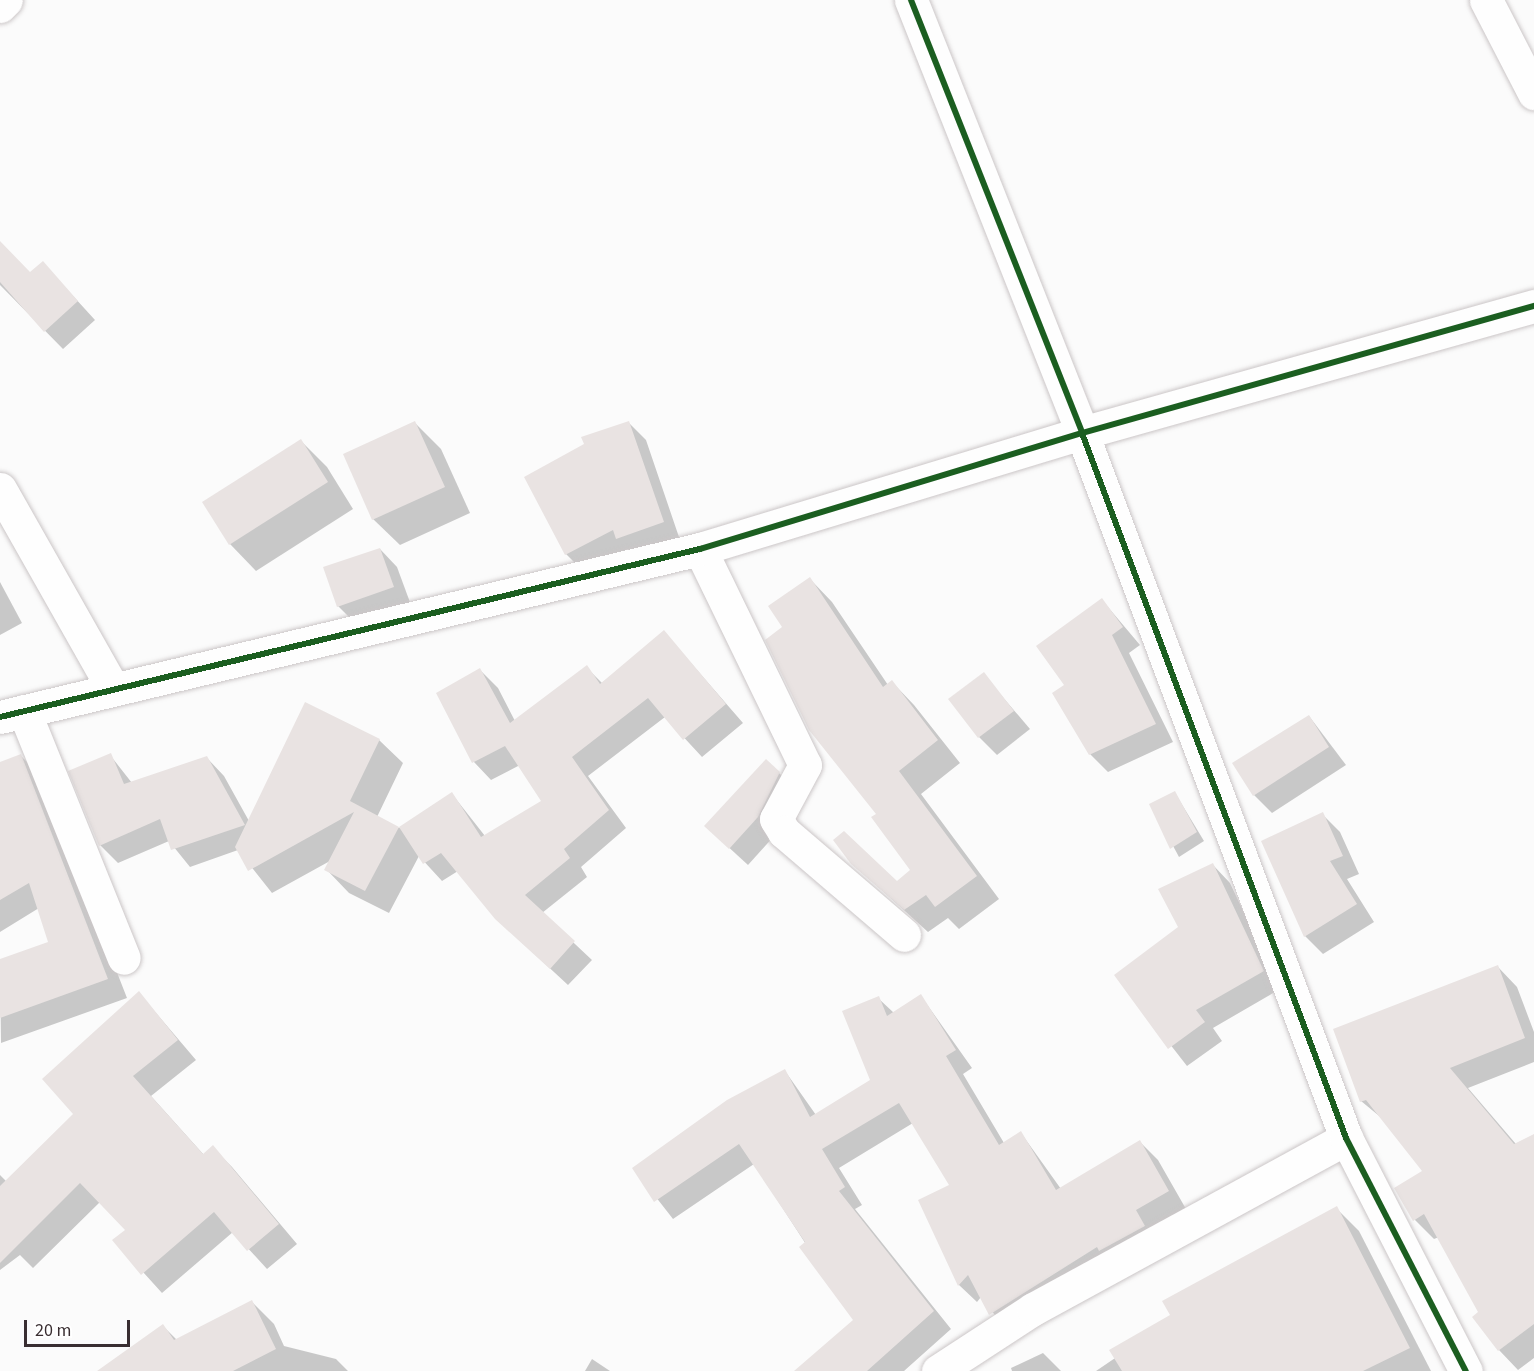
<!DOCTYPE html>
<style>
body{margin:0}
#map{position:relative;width:1534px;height:1371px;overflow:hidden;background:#fbfbfb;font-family:"Source Sans 3",sans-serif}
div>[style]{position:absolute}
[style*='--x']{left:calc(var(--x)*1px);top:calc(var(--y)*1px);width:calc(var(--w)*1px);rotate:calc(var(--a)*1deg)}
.shadow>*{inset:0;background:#0003}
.building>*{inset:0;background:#e9e3e2}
.roads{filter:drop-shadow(0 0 2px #cbc6c7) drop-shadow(0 0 2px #cbc6c7)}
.minor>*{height:33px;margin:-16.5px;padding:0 16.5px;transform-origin:16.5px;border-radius:16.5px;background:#fefefe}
.tertiary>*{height:33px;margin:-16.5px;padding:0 16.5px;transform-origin:16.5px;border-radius:16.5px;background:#fefefe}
.cycleway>*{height:6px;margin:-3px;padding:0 3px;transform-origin:3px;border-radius:3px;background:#1b5e20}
span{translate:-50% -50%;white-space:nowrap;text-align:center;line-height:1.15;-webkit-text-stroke:6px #fff;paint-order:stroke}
.scale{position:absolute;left:24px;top:1320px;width:106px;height:27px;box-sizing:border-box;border:3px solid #392e31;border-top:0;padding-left:8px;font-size:18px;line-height:21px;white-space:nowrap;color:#392e31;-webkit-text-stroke:4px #fff;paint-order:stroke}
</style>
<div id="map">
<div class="shadow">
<i style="clip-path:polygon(0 243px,30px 274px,43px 263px,95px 320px,63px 349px,0 285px)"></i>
<i style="clip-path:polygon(628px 422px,646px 440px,680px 540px,635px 556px,628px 549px,584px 572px,566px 554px,526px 477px)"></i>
<i style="clip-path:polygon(415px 423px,441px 449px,470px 513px,400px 545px,373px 519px)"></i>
<i style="clip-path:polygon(301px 441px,327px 467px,353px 509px,256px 571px,230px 544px,204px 502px)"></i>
<i style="clip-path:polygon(380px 549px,397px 567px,411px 605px,356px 624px,338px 606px)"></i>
<i style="clip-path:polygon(810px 579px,832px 602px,888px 685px,892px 682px,914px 705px,960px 763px,921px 794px,999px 899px,959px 929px,948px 918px,928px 932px,852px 863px,897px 883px,912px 870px,784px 628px)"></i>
<i style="clip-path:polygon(0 582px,22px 623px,0 635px)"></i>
<i style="clip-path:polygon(1102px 600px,1140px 645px,1129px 653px,1173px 742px,1108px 772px,1090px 754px,1066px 685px)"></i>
<i style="clip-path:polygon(664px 632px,743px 723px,702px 757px,665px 717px,588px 776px,626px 828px,581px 867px,587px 877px,542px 913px,592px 960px,568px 985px,515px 936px,458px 871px,442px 881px,419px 856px,389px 913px,349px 893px,326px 869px,330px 861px,272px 893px,238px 850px,190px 867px,169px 841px,118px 863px,100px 845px,110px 755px,132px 783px,207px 758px,224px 776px,249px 821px,379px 740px,403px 763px,377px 817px,399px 828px,452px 794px,485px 836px,543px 801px,520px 765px,491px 780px,474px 762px,438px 694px,480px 670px,498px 688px,515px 721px,586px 667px,602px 683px)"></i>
<i style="clip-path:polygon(983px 674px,1030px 729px,997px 755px,979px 737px)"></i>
<i style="clip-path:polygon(1309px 716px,1346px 765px,1272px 813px,1254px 795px)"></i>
<i style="clip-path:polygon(21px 756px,40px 775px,127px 998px,1px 1043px,0 961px,50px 943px,39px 908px,0 932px,0 763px)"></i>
<i style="clip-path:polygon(779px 773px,797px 791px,775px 835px,748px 865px,724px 843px)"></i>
<i style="clip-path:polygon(1175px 793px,1204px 841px,1179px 857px,1151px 805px)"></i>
<i style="clip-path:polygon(1322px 814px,1340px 832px,1359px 874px,1347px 879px,1374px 922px,1323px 954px,1305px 936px,1263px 842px)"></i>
<i style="clip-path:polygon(1213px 865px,1230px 883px,1280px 989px,1213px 1028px,1222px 1041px,1187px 1066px,1116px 975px,1180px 928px)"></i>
<i style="clip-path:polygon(1498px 967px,1517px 987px,1534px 1032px,1534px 1062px,1468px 1088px,1534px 1165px,1534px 1358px,1518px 1370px,1499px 1350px,1439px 1237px,1434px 1239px,1415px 1220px,1424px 1171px,1384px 1120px,1361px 1101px)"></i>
<i style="clip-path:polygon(139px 993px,196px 1060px,151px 1096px,204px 1155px,212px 1147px,232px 1167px,297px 1244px,267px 1269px,233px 1232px,162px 1293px,114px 1240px,127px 1230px,100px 1202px,33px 1268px,20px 1255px,0 1270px,0 1175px,7px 1182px,76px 1115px)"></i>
<i style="clip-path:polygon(921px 996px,972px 1068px,963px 1074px,1004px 1143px,1021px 1133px,1061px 1189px,1140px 1142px,1158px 1160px,1186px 1209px,1008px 1332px,981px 1297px,977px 1302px,959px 1285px,920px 1200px,951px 1186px,913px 1123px,839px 1168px,862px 1205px,855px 1209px,951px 1329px,904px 1371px,811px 1371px,855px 1320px,754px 1164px,673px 1219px,634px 1169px,785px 1071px,816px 1115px,872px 1081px,878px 998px,894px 1013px)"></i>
<i style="clip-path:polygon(1336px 1208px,1359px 1231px,1431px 1371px,1096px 1371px)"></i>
<i style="clip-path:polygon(252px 1302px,274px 1324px,284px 1346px,336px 1359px,348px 1371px,99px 1371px,163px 1326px,177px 1340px)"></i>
<i style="clip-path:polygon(1043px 1353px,1061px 1371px,1012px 1371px,1011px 1368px)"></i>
<i style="clip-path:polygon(592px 1359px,610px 1371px,585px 1371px)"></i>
</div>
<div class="building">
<i style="clip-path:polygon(0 241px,30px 272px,43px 261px,78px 301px,44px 332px,0 282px)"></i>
<i style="clip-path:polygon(415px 421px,445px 487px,372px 520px,343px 454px)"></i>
<i style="clip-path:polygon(629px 421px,664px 522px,616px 539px,613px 530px,565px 555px,524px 477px,584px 444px,581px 437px)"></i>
<i style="clip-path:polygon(301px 439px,328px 482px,229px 545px,202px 502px)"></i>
<i style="clip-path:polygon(380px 548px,394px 587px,337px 607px,323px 567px)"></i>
<i style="clip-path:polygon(810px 577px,883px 687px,892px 680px,938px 740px,899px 771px,977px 876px,935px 907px,926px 895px,904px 910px,851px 864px,833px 840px,844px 831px,897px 881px,910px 870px,871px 817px,876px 814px,809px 730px,765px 640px,782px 627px,768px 606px)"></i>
<i style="clip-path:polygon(1102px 598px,1123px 627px,1112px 635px,1156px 724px,1089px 755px,1052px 693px,1064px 685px,1036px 646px)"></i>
<i style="clip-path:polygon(664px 630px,726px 704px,683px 740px,648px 698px,572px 757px,609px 810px,564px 849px,570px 858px,525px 895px,575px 941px,550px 969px,495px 919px,441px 853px,423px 864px,399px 827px,452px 792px,481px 837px,541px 801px,505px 746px,472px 763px,436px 693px,480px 668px,510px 723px,587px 665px,600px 684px)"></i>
<i style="clip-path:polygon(984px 672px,1014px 711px,978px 738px,948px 699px)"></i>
<i style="clip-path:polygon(305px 702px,380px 739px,350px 801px,399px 827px,365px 891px,324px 870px,354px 812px,248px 871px,235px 847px)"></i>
<i style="clip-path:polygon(1309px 715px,1329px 747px,1253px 796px,1232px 763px)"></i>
<i style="clip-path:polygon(111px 753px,124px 784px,207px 756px,245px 825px,171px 850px,160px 819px,99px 846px,68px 771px)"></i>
<i style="clip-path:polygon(21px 754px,108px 979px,0 1018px,0 959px,48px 942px,29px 883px,0 900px,0 762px)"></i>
<i style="clip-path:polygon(766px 759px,780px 772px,758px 817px,729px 849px,704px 826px)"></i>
<i style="clip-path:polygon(1175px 791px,1197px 832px,1170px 849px,1149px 804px)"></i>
<i style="clip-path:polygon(1323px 812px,1343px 856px,1330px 861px,1357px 904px,1304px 937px,1261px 841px)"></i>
<i style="clip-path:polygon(1213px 863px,1264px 971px,1196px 1010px,1205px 1022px,1168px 1049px,1114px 975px,1178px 927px,1158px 889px)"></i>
<i style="clip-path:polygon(1498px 965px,1525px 1038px,1450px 1068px,1514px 1144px,1534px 1134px,1534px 1324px,1498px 1351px,1472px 1317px,1478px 1312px,1424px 1214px,1413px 1221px,1394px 1188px,1422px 1171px,1366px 1100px,1360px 1102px,1333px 1029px)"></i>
<i style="clip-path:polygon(139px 991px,178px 1040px,133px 1076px,203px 1154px,213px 1145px,279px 1224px,247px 1251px,214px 1212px,141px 1275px,112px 1240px,125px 1230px,80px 1183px,0 1263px,0 1186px,73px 1114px,42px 1079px)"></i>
<i style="clip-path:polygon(921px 994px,956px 1050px,946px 1056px,999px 1145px,1021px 1131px,1056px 1190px,1140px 1140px,1169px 1191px,1136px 1210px,1145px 1226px,1099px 1251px,1097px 1247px,989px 1315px,968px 1275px,958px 1286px,918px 1200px,949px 1185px,899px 1103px,822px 1149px,845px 1187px,839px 1191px,934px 1311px,867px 1371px,794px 1371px,853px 1320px,799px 1247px,805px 1242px,739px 1144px,654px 1202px,632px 1168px,727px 1100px,785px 1069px,810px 1117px,870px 1080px,842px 1011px,879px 996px,887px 1016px)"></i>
<i style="clip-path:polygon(1337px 1206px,1410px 1348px,1363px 1371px,1122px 1371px,1109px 1350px,1170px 1315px,1162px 1301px)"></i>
<i style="clip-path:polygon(252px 1300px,276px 1349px,233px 1371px,97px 1371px,163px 1324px,174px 1340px)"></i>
</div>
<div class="roads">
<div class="minor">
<i style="--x:1486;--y:0;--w:105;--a:62.7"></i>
<i style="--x:0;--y:6;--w:8;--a:-45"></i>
<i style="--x:0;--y:489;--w:230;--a:60.5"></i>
<i style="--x:700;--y:549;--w:240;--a:64.1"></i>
<i style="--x:805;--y:765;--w:61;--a:118.2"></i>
<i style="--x:776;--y:819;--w:15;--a:58"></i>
<i style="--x:784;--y:832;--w:158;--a:40.6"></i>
<i style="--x:24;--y:711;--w:266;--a:68"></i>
<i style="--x:938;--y:1371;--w:113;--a:-33.1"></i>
<i style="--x:1033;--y:1309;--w:357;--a:-28.6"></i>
</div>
<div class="tertiary">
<i style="--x:911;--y:0;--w:466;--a:68.4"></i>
<i style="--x:1082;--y:433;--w:753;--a:69.47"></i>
<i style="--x:1346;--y:1138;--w:262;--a:62.8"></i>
<i style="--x:0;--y:717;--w:720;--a:-13.5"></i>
<i style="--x:700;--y:549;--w:399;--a:-16.9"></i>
<i style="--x:1082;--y:433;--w:470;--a:-15.7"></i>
</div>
</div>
<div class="cycleway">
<i style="--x:911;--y:0;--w:466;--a:68.4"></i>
<i style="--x:1082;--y:433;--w:753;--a:69.47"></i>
<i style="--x:1346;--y:1138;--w:262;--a:62.8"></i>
<i style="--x:0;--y:717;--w:720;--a:-13.5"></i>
<i style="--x:700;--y:549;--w:399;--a:-16.9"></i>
<i style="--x:1082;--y:433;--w:470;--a:-15.7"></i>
</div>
<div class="scale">20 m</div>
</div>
